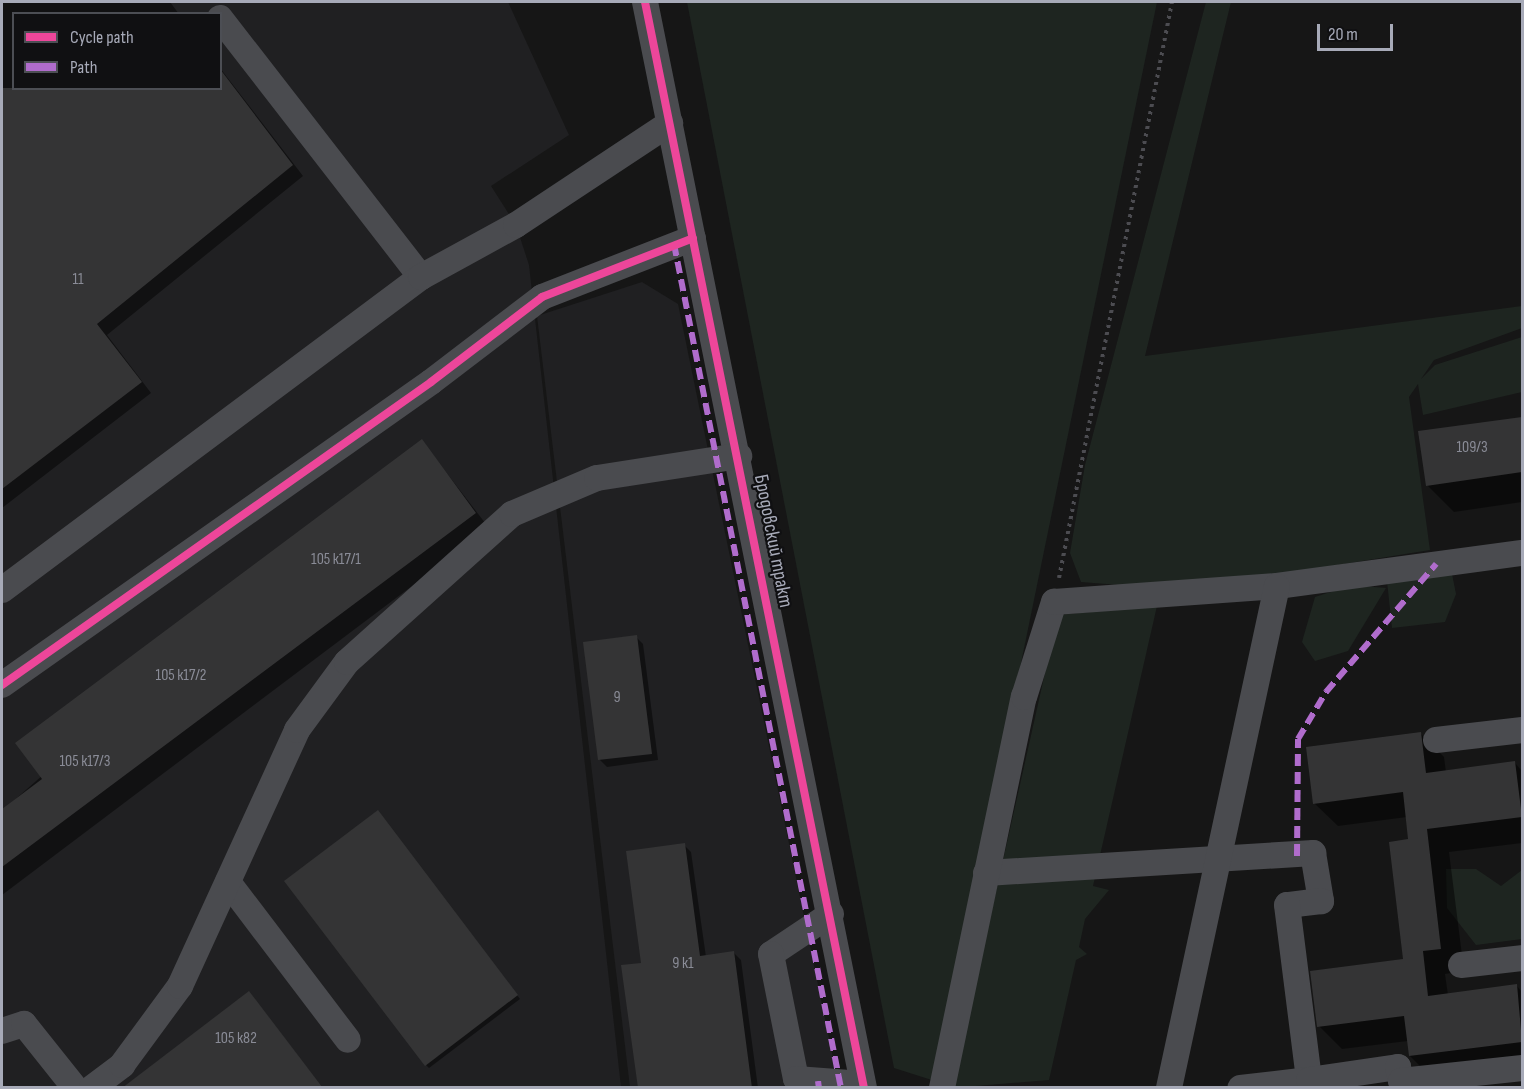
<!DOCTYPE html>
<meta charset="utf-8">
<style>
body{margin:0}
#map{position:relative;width:1524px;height:1089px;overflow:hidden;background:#161616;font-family:"Sofia Sans Condensed",sans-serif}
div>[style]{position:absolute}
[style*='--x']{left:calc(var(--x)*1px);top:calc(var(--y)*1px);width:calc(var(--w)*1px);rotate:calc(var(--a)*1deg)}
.built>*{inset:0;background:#202022}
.green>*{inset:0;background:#1e2520}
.shadow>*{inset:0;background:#0007}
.building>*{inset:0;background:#343435}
.path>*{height:4px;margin-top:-2px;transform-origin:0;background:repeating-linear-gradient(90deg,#4c4c51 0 3px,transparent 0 7.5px)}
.minor>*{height:26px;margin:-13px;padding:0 13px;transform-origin:13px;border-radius:13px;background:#4a4b4f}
.quiet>*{height:6px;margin-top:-3px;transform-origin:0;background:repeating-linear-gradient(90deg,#b06ccc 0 12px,transparent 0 18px)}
.cycleway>*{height:8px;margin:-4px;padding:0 4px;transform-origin:4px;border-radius:4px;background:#ed469a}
span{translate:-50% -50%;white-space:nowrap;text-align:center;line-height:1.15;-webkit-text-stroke:4.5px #101012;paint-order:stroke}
.number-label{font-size:16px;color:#8a8c97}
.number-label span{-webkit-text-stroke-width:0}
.street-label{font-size:20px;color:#a7aab8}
.frame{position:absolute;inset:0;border:3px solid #a7aab8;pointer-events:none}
.legend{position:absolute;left:12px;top:12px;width:210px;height:78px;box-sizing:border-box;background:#101012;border:2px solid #4c4e54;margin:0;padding:8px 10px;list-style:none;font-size:18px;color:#a7aab8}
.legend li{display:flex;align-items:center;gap:12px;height:30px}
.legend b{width:30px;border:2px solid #4c4e54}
.scale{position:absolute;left:1317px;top:24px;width:76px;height:27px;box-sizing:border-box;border:3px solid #a7aab8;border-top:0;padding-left:8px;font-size:18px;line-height:21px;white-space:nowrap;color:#a7aab8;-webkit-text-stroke:4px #101012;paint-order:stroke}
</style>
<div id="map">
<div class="built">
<i style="clip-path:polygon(evenodd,2px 2px,508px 2px,569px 135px,491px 186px,516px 225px,529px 265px,621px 1087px,2px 1088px,2px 2px,14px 14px,220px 14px,220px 88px,14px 88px,14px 14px)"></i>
<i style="clip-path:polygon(642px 282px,678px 304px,839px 1087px,630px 1087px,537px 316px)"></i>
</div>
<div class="green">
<i style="clip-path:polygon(687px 2px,1157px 2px,935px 1081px,894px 1068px)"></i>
<i style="clip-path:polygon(1206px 2px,1231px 2px,1145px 356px,1522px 306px,1522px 328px,1434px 360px,1421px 379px,1435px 365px,1522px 337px,1522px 392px,1423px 415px,1418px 384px,1409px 397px,1430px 550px,1288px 573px,1145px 587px,1081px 582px,1070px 553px,1085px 465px)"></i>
<i style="clip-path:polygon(1452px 574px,1456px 594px,1445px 622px,1392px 628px,1387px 581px)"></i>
<i style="clip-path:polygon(1352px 585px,1386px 588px,1348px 651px,1315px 661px,1302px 642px,1315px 597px)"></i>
<i style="clip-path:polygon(1157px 606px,1093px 886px,1109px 890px,1085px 919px,1079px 947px,1087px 954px,1076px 960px,1049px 1080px,952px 1088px,1058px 615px)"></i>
<i style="clip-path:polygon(1446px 869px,1476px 869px,1501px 886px,1522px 870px,1522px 939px,1476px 945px,1447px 908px)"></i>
</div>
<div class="shadow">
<i style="clip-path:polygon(2px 2px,170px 2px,179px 14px,14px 14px,14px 88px,220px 88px,220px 68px,303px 176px,107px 335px,151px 393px,2px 508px)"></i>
<i style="clip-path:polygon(1522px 418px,1522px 502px,1454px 512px,1427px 485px,1420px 433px)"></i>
<i style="clip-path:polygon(422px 441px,489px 528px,2px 895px,2px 811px)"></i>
<i style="clip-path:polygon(636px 637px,643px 644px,658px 760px,607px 767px,600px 760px)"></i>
<i style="clip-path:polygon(1421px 734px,1444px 757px,1446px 772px,1515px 763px,1522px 771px,1522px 843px,1449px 852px,1464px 971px,1445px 974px,1448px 995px,1517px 986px,1522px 992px,1522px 1068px,1433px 1079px,1410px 1056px,1408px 1041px,1342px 1049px,1319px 1026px,1405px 961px,1410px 840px,1407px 817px,1338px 826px,1314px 803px)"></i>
<i style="clip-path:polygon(380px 815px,520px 999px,429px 1068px,426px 1065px)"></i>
<i style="clip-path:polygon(684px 845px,691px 852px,706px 957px,734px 953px,741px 960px,758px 1088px,639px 1088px,642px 964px)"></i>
<i style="clip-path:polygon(249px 993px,323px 1088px,125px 1088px)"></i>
</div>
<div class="building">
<i style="clip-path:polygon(220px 69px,293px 165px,97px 324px,142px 382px,2px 489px,2px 88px,220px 88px)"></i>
<i style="clip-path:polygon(1522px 417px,1522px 472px,1426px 486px,1418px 431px)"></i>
<i style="clip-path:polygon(422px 439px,476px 513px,2px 867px,2px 809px,42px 779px,15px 743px)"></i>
<i style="clip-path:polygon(637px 635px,652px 754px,598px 760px,583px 642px)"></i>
<i style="clip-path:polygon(1421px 732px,1426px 773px,1515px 761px,1522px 817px,1427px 829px,1441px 949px,1423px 951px,1428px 996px,1517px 984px,1522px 1042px,1409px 1056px,1404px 1016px,1317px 1027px,1310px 971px,1403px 959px,1389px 842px,1408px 839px,1403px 792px,1313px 804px,1306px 747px)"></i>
<i style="clip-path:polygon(378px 810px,518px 995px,425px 1066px,284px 881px)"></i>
<i style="clip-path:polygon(685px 843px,700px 956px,734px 951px,752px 1088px,638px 1088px,621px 965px,641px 963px,626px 851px)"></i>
<i style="clip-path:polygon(249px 991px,323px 1088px,122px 1088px)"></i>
</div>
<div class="path">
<i style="--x:1059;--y:578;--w:587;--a:-78.9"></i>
</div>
<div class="minor">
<i style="--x:645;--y:2;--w:1108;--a:78.6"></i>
<i style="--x:220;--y:18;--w:328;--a:52.2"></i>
<i style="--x:2;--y:590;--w:523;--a:-36.76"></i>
<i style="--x:421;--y:277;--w:108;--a:-28.7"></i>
<i style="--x:516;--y:225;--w:185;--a:-33.5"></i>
<i style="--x:2;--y:685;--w:525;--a:-35.23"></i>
<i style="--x:431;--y:382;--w:140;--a:-37.4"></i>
<i style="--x:542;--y:297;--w:162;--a:-21.3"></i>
<i style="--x:1436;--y:740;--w:87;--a:-6.6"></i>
<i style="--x:986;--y:873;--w:328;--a:-3.5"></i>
<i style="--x:1313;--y:853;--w:49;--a:80.5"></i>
<i style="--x:1321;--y:901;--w:34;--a:173"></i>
<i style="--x:1287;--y:905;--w:176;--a:82.8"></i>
<i style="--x:1309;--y:1080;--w:69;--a:173.4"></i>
<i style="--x:228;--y:882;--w:198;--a:52.8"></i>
<i style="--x:831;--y:914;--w:72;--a:146.3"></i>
<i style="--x:771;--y:954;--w:127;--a:78.7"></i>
<i style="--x:796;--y:1079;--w:67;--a:4.3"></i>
<i style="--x:1461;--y:965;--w:61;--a:-6.5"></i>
<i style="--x:2;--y:1031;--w:23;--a:-18"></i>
<i style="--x:24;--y:1024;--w:82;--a:51.4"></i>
<i style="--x:1309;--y:1080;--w:90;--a:-8.3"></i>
<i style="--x:1398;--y:1067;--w:14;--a:78"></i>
<i style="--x:1401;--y:1081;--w:122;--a:-6.1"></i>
<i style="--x:92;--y:1088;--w:38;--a:-37"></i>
<i style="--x:122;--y:1065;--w:98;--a:-53.7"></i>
<i style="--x:180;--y:986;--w:281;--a:-65.4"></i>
<i style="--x:297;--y:730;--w:84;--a:-53.7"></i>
<i style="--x:347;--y:662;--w:222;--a:-41.9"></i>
<i style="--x:512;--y:514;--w:92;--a:-23"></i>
<i style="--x:597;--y:478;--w:144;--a:-8.8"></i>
<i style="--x:942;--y:1088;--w:400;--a:-78.2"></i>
<i style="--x:1024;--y:697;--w:100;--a:-72.5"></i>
<i style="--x:1054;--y:602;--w:224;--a:-4.1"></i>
<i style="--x:1277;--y:586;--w:247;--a:-7.7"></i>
<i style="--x:1169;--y:1088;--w:513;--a:-77.86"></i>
</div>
<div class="quiet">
<i style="--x:674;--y:244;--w:860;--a:78.81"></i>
<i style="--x:1297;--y:856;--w:117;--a:-89.5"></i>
<i style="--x:1298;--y:739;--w:55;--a:-59.2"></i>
<i style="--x:1326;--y:692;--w:169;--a:-49.3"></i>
<i style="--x:818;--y:1081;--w:7;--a:82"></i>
</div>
<div class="cycleway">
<i style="--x:645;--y:2;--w:1108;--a:78.6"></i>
<i style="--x:2;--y:685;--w:525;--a:-35.23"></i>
<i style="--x:431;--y:382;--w:140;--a:-37.4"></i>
<i style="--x:542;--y:297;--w:162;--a:-21.3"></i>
</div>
<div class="number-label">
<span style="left:78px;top:280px">11</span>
<span style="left:1472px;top:448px">109/3</span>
<span style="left:336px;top:560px">105 к17/1</span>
<span style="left:181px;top:676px">105 к17/2</span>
<span style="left:617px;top:698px">9</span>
<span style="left:85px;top:762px">105 к17/3</span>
<span style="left:683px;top:964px">9 к1</span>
<span style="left:236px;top:1039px">105 к82</span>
</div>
<div class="street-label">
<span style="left:773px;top:541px;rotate:79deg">Бродовский тракт</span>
</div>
<div class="frame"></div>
<ul class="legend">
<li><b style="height:8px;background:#ed469a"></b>Cycle path</li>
<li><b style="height:8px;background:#b06ccc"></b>Path</li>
</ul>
<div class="scale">20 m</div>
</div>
